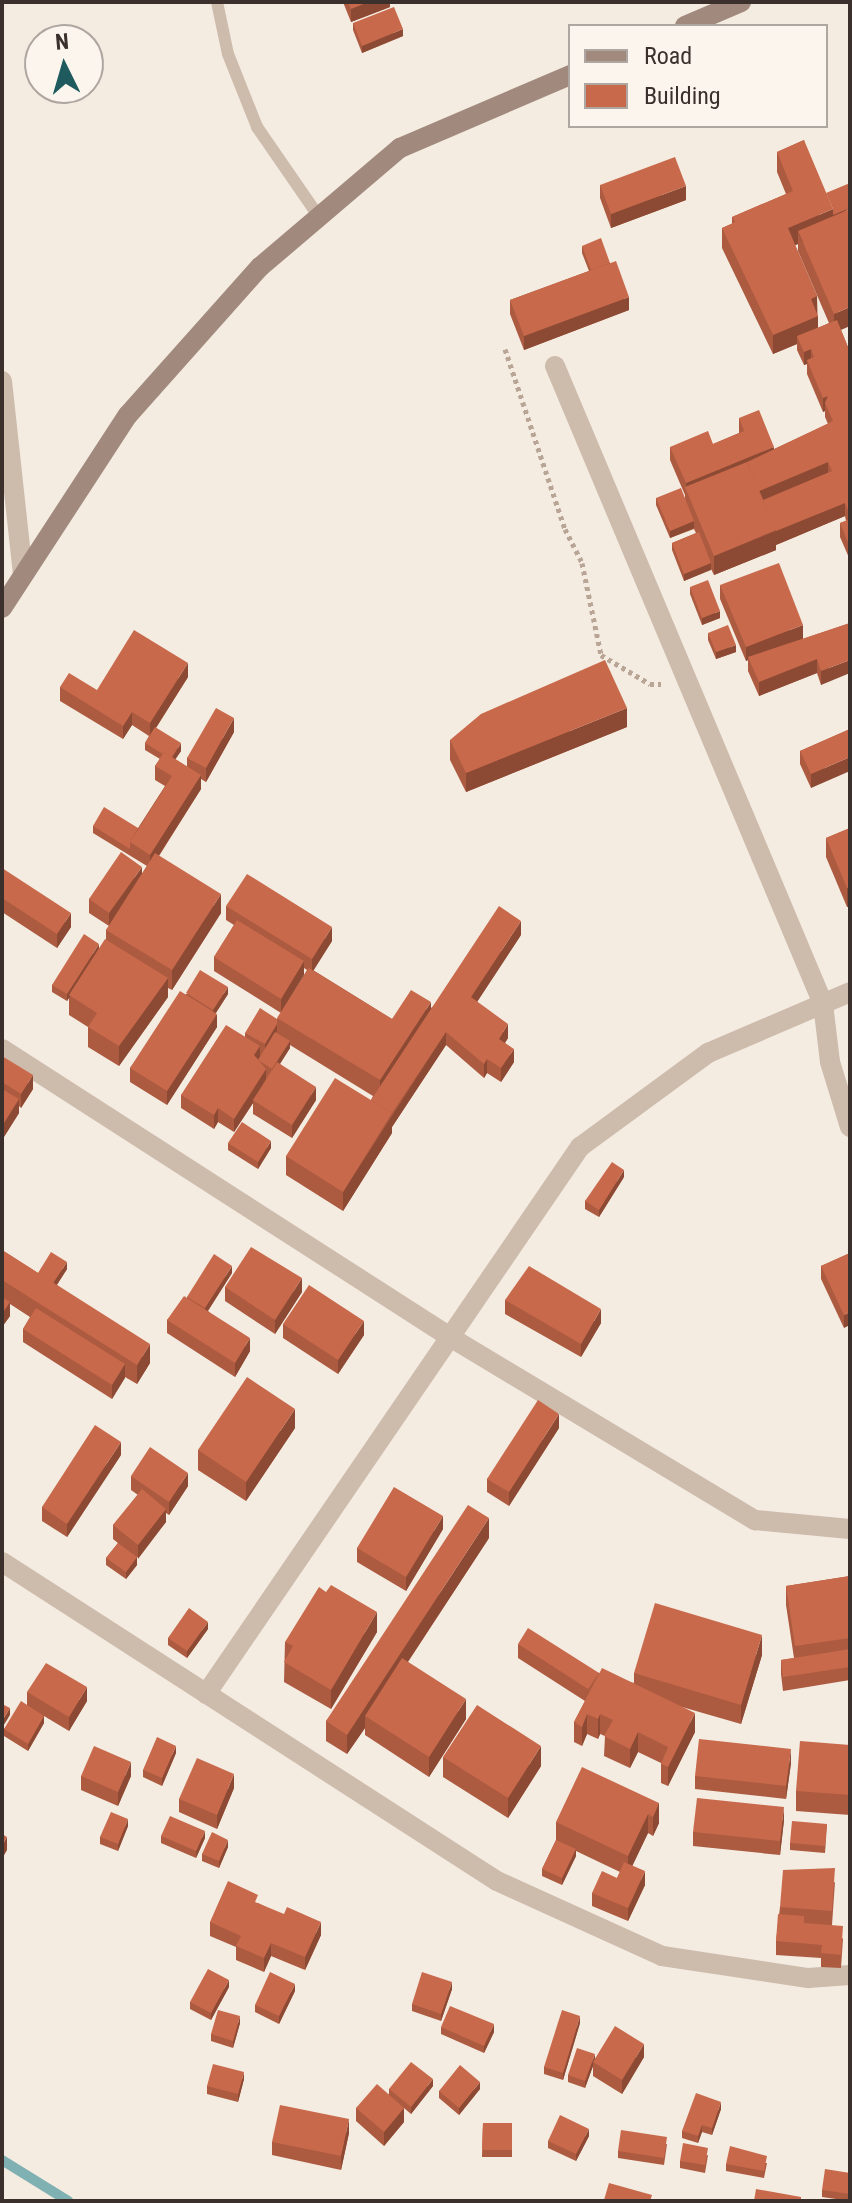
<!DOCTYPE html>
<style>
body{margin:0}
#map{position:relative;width:852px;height:2203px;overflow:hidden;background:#f4ebe1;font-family:"Roboto Condensed",sans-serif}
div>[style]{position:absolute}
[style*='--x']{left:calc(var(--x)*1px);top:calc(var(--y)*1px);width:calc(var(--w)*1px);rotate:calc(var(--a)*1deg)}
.stream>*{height:10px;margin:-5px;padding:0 5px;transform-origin:5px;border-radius:5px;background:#7fb0b2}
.path>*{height:5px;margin-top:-2.5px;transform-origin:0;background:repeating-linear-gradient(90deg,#b9a596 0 4px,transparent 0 8px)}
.lane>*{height:12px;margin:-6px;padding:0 6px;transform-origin:6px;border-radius:6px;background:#cdbbac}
.street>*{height:20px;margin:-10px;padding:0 10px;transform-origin:10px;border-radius:10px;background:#cdbbac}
.secondary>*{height:20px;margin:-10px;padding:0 10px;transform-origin:10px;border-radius:10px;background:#a18a7d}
.wall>*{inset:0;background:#ac5a40}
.shaded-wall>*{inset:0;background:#8c4a34}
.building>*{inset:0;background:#c8694b}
span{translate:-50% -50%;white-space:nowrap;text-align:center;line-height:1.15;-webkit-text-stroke:6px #fbf5ee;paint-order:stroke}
.frame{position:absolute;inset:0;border:4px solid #3b302b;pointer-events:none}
.legend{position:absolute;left:568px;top:24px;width:260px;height:104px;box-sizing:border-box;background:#fbf5ee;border:2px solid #aea6a0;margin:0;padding:10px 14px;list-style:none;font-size:24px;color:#3b302b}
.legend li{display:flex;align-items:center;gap:16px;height:40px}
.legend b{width:40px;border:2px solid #aea6a0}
.north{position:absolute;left:24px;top:24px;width:80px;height:80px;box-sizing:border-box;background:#fbf5ee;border:2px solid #aea6a0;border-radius:50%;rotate:355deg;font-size:22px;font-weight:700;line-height:32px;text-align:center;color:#3b302b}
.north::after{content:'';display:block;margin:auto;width:28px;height:36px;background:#1f5a5e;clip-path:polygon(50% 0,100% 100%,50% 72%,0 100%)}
</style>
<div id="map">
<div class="stream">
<i style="--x:2;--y:2160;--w:78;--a:31.8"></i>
</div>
<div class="path">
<i style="--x:505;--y:349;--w:190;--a:71.6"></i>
<i style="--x:565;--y:529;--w:38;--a:63"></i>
<i style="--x:582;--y:563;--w:94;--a:78.3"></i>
<i style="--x:601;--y:655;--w:57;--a:30.6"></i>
<i style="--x:650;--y:684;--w:11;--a:0"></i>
</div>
<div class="lane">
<i style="--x:217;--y:2;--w:53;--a:78.1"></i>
<i style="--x:228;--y:54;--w:79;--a:68.3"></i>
<i style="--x:257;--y:127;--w:109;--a:55.4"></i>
</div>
<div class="street">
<i style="--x:555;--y:366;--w:692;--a:67.21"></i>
<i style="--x:823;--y:1004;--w:58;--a:83.1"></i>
<i style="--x:830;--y:1062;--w:68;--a:72.9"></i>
<i style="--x:2;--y:381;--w:195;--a:83.8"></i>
<i style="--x:2;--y:1049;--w:533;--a:32.74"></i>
<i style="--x:450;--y:1337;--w:356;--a:31"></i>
<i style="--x:755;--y:1520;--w:95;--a:5.4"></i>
<i style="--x:2;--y:1562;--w:589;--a:32.8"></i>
<i style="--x:497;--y:1881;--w:181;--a:24.4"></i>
<i style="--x:662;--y:1956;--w:148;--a:8.6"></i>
<i style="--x:808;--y:1978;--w:42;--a:-4.1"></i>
<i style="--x:206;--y:1694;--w:663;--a:-55.64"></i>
<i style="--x:580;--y:1147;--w:159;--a:-36.3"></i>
<i style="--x:708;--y:1053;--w:155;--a:-23.2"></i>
</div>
<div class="secondary">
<i style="--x:685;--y:26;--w:61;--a:-23.2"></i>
<i style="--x:2;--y:608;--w:230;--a:-56.9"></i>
<i style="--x:128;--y:415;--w:198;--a:-48.3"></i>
<i style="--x:260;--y:267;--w:184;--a:-40.4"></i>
<i style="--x:400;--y:148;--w:185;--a:-23.2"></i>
</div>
<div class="wall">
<i style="clip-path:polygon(343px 2px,390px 2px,390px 7px,351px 22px)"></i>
<i style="clip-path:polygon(353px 23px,403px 36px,362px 53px,353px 30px)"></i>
<i style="clip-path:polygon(evenodd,804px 140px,841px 330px,850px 352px,850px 560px,840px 537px,840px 523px,846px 521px,845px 516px,776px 545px,776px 550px,714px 575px,711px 569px,684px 581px,672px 550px,672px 543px,696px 533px,694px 529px,670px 538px,656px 505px,656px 498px,685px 499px,685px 495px,670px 460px,670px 447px,713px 444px,739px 433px,739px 418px,774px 449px,828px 424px,825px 417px,825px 411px,823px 412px,807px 374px,807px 364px,804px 365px,797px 350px,797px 344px,773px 354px,722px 248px,722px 228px,732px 224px,732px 217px,786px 194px,777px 172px,777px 152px,804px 140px,798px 244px,798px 251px,829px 323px,818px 328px,817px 296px,795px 245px,798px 244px)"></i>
<i style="clip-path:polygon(600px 185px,686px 200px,611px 228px,600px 198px)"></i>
<i style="clip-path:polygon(582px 246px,610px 263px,629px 310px,524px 350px,510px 314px,510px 300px,589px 271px,582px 253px)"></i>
<i style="clip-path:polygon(720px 585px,803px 639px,850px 623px,821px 685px,817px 673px,759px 696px,748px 671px,748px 660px,746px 661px,720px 599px)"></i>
<i style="clip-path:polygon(690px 587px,720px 618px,702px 625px,690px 594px)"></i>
<i style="clip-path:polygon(708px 633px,736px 652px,716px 659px,708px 640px)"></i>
<i style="clip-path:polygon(188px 677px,156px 728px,181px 751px,175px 759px,187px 767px,187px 758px,234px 732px,206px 782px,201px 779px,201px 789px,159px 856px,221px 913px,172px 990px,168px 988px,168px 997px,119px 1066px,88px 1047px,88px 1027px,69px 1015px,69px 998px,67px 1001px,52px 992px,52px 985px,99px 949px,106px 940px,106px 930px,109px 926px,89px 913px,89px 899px,142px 874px,147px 866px,93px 833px,93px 826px,138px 828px,165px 786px,155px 780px,155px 766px,160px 759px,145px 750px,145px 743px,149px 736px,132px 725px,123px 739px,60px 701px,60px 687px,97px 690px)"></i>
<i style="clip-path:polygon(627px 727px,466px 792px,450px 760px,450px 740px)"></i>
<i style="clip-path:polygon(850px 729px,811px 788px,800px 764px,800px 751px)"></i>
<i style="clip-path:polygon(850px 828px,850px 906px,847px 907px,826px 857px,826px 838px)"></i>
<i style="clip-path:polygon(2px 868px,71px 927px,57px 948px,2px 912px)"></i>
<i style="clip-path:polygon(226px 906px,332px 941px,313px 970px,392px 1019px,431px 1008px,521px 935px,477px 1002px,508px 1038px,505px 1043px,514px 1062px,501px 1082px,487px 1073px,484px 1078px,446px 1045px,392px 1127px,392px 1133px,343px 1211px,286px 1175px,286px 1156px,371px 1100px,373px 1096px,290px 1045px,290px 1048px,280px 1064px,316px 1100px,292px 1138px,253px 1114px,253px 1103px,234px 1132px,218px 1122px,214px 1129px,181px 1108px,181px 1095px,245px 1037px,245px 1033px,277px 1019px,307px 970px,304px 968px,281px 1013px,214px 971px,214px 957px,234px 925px,226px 920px)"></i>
<i style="clip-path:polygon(186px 994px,228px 994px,216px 1013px,217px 1027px,167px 1105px,130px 1082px,130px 1068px)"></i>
<i style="clip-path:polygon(2px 1056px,33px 1089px,21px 1108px,19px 1106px,19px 1113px,2px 1140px)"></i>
<i style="clip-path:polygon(228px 1143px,271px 1148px,258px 1169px,228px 1150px)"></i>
<i style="clip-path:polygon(624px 1177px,599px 1217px,585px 1209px,585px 1201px)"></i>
<i style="clip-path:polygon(2px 1250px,38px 1273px,67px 1269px,57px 1285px,150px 1363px,137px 1384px,125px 1377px,112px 1399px,23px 1342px,23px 1329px,30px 1317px,10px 1304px,10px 1316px,2px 1327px)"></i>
<i style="clip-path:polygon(850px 1253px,844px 1328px,821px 1279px,821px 1266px)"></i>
<i style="clip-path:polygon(232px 1273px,208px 1311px,250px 1351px,235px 1377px,167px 1333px,167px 1320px,187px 1299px,187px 1297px)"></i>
<i style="clip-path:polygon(225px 1287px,302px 1292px,275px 1334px,225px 1301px)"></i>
<i style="clip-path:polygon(505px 1300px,601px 1323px,581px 1357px,505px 1314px)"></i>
<i style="clip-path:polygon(283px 1324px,364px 1335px,338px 1374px,283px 1338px)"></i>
<i style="clip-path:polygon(295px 1428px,246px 1501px,198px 1470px,198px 1450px)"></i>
<i style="clip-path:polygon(559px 1428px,509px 1506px,487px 1492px,487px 1479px)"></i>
<i style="clip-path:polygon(121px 1455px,67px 1537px,42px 1521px,42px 1507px)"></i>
<i style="clip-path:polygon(131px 1476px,188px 1486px,169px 1515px,166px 1513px,166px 1522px,137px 1558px,137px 1565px,126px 1579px,106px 1565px,106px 1558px,118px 1543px,113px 1539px,113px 1525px,138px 1495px,131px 1490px)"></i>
<i style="clip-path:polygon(443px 1529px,406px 1591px,357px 1562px,357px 1548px)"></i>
<i style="clip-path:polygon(489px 1538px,408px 1662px,466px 1719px,429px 1777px,365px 1735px,365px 1728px,347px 1754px,326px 1741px,326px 1721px)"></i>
<i style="clip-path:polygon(850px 1576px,850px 1680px,783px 1691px,781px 1674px,781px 1660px,794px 1658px,786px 1605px,786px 1586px)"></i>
<i style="clip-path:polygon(208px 1629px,187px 1658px,168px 1645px,168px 1638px)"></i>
<i style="clip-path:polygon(377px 1632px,331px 1709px,284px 1682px,285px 1642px)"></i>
<i style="clip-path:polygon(518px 1644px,599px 1673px,634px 1683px,634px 1673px,762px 1655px,741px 1724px,682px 1707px,695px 1732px,668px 1786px,661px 1783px,661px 1763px,638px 1752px,630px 1768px,604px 1756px,605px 1736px,600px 1734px,598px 1739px,587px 1734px,582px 1746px,574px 1742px,574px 1722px,585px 1701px,518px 1658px)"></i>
<i style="clip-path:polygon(27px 1692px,87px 1701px,69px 1731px,44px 1716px,44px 1723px,28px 1751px,4px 1736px,4px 1729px,27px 1706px)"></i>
<i style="clip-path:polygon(850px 1745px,850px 1815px,796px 1811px,796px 1791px)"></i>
<i style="clip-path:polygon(176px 1753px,162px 1786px,143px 1777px,143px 1770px)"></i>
<i style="clip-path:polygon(443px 1757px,541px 1766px,508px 1818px,443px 1777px)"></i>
<i style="clip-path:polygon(791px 1763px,786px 1799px,695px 1789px,695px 1776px)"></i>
<i style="clip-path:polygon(81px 1776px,131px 1776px,118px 1806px,81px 1790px)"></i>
<i style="clip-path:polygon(234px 1788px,217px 1829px,179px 1812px,179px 1799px)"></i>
<i style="clip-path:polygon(659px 1803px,659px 1823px,653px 1836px,648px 1833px,632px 1866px,645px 1885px,628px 1921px,592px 1906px,592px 1893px,617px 1878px,620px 1872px,576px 1851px,576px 1856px,562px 1885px,542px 1876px,542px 1869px,556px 1840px,556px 1822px)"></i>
<i style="clip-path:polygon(784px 1820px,780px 1855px,693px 1846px,693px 1832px)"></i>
<i style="clip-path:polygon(827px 1824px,825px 1853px,790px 1850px,790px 1843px)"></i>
<i style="clip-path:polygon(128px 1826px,118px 1851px,100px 1844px,100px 1837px)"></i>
<i style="clip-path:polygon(161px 1836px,205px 1838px,196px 1858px,161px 1843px)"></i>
<i style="clip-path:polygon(228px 1847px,219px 1868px,202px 1861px,202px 1854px)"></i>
<i style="clip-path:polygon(835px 1882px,832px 1925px,843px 1939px,841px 1968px,821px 1967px,821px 1958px,776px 1955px,776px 1941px,780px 1907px)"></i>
<i style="clip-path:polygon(258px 1903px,321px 1935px,305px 1970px,271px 1956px,264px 1972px,236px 1960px,236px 1947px,210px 1936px,210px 1922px)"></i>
<i style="clip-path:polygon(229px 1987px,211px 2020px,190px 2009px,190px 2002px)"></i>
<i style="clip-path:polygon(452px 1989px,441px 2021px,412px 2011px,412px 2004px)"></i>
<i style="clip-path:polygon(295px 1991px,279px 2024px,255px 2012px,255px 2005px)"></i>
<i style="clip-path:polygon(240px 2023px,233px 2048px,211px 2041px,211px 2034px)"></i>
<i style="clip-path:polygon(580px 2023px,563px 2080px,544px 2074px,544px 2067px)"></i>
<i style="clip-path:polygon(441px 2027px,494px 2032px,484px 2053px,441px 2034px)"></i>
<i style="clip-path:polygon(644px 2057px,622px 2094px,593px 2076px,593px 2066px,585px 2088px,568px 2082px,568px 2075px,595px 2059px)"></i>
<i style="clip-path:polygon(244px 2079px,238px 2102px,207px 2094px,207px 2086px)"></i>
<i style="clip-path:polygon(433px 2086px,411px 2114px,404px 2108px,404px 2122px,384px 2146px,356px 2121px,356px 2108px,389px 2094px,389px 2089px)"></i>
<i style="clip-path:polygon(480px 2089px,459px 2115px,439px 2098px,439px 2091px)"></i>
<i style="clip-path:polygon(721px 2109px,712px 2135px,702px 2132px,698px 2143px,682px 2138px,682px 2131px)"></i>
<i style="clip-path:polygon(483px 2123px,512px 2123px,512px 2157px,482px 2157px)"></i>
<i style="clip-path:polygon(349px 2133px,341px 2170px,272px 2155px,272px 2142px)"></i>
<i style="clip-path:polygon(589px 2136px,576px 2161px,548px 2148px,548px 2141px)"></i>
<i style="clip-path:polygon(667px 2144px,664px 2165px,618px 2158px,618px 2151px)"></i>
<i style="clip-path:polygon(708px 2155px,705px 2173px,680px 2168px,680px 2161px)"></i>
<i style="clip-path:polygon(767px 2163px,764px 2178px,726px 2171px,726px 2164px)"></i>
<i style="clip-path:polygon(850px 2173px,850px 2201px,822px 2197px,822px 2190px)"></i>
</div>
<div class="shaded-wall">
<i style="clip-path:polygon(368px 2px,390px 2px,390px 7px,351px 22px,351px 9px)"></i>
<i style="clip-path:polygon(403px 29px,403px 36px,362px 53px,362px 46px)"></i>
<i style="clip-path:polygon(686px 186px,686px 200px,611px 228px,611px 214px)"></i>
<i style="clip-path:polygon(850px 208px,802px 242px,798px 231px,798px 244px,788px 248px,788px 228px,833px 209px)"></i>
<i style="clip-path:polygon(817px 296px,817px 315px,811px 299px)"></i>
<i style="clip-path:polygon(629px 297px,629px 310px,524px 350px,524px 336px)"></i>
<i style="clip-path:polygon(850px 307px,850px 326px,834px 333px,834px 314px)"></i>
<i style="clip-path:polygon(818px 316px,818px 335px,797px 336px,797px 344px,773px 354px,773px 335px)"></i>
<i style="clip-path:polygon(811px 349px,811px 363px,807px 360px,807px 364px,804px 365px,804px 352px)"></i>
<i style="clip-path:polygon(828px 396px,825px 403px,825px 411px,823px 412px,823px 398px)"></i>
<i style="clip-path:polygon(774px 447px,774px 460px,686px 489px,686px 483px)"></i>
<i style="clip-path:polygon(828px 462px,828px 476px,762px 504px,757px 492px)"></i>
<i style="clip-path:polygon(845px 503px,845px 516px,776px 545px,776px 550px,714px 575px,714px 556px)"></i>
<i style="clip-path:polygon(694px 521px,694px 528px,670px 538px,670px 531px)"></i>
<i style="clip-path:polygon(711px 563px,711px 570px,684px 581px,684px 574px)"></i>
<i style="clip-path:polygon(720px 611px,720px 618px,702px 625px,702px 618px)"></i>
<i style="clip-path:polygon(803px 625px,803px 639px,748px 657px,748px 660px,746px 661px,746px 647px)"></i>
<i style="clip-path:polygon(736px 645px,736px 652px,716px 659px,716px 652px)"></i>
<i style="clip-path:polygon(817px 659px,817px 673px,759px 696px,759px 682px)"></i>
<i style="clip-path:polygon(850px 660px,850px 673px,821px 685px,821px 671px)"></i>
<i style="clip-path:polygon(188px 663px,188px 677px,150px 737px,150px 723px)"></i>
<i style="clip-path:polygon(627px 708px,627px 727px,466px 792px,466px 773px)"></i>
<i style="clip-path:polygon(132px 712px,132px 725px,123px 739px,123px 726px)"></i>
<i style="clip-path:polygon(234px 718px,234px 732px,206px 782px,206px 768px)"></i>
<i style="clip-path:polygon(181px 743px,181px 751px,171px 766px,171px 759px)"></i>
<i style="clip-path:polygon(850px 757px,850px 771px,811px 788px,811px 774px)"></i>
<i style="clip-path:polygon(201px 775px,201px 789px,150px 869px,150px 855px)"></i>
<i style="clip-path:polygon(142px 867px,142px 880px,109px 926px,109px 913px)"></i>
<i style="clip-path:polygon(850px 887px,850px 906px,847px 907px,847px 888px)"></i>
<i style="clip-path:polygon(221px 894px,221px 913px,172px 990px,172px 970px)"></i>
<i style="clip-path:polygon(71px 913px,71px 927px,57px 948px,57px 934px)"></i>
<i style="clip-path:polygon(521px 921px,521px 935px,471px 1011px,471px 997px)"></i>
<i style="clip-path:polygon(332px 927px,332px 941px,312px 973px,312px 959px)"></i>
<i style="clip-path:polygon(99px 944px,99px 951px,67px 1001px,67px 994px)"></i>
<i style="clip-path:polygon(304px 961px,304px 975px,281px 1013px,281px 999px)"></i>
<i style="clip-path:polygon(168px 978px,168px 997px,119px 1066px,119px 1046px)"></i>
<i style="clip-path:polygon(228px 987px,228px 994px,213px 1017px,213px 1010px)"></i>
<i style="clip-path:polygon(431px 1002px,431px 1021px,380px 1100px,380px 1080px)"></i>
<i style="clip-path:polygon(217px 1014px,217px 1027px,167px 1105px,167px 1091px)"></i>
<i style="clip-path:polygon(277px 1024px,277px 1031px,265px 1051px,265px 1044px)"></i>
<i style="clip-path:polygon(508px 1024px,508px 1038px,499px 1052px,499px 1039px)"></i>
<i style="clip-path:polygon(446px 1032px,446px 1045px,392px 1127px,392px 1133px,343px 1211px,343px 1192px)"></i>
<i style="clip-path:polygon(290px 1041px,290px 1048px,272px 1076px,272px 1069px)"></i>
<i style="clip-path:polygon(260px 1046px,260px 1059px,259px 1061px,254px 1055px)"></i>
<i style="clip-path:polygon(514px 1049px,514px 1062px,501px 1082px,501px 1068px)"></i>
<i style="clip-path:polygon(487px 1059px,487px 1073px,484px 1078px,484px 1064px)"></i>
<i style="clip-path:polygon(266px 1069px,266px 1083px,253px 1100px,253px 1103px,234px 1132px,234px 1119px)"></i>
<i style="clip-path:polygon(33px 1075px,33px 1089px,21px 1108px,21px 1094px)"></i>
<i style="clip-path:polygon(316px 1087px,316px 1100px,292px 1138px,292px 1125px)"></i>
<i style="clip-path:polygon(19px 1099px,19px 1113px,2px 1140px,2px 1126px)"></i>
<i style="clip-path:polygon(218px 1108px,218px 1122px,214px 1129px,214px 1115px)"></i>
<i style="clip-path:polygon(271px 1141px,271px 1148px,258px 1169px,258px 1162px)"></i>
<i style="clip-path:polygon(624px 1170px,624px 1177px,599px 1217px,599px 1210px)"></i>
<i style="clip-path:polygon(67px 1262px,67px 1269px,48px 1298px,48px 1291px)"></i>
<i style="clip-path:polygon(232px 1266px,232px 1273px,205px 1315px,205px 1308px)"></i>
<i style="clip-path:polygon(302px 1278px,302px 1292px,275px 1334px,275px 1320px)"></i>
<i style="clip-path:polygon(10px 1302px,10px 1316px,2px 1327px,2px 1314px)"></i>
<i style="clip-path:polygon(601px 1309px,601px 1323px,581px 1357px,581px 1344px)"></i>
<i style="clip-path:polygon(850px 1312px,850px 1325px,844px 1328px,844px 1315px)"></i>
<i style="clip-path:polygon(364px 1321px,364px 1335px,338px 1374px,338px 1360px)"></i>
<i style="clip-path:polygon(250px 1338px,250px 1351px,235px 1377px,235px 1363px)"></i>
<i style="clip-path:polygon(150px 1344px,150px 1363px,137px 1384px,137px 1365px)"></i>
<i style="clip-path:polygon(125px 1364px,125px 1378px,112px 1399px,112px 1385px)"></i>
<i style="clip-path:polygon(295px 1409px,295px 1428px,246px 1501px,246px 1482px)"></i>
<i style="clip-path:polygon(559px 1414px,559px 1428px,509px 1506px,509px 1492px)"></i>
<i style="clip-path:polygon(121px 1442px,121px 1455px,67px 1537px,67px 1524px)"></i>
<i style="clip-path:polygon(188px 1473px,188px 1486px,169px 1515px,169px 1502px)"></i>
<i style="clip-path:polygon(166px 1509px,166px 1522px,138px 1559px,138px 1545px)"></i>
<i style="clip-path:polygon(443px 1516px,443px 1529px,406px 1591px,406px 1577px)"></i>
<i style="clip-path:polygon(489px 1518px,489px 1538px,370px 1719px,365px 1716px,365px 1728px,347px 1754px,347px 1735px)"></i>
<i style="clip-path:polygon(137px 1557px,137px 1565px,126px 1579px,126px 1572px)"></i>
<i style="clip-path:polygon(377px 1612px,377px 1632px,331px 1709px,331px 1690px)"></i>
<i style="clip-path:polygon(208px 1622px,208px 1629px,187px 1658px,187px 1651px)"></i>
<i style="clip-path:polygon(762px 1635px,762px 1655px,741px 1724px,741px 1705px)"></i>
<i style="clip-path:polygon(87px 1687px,87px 1701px,69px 1731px,69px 1717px)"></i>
<i style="clip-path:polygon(466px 1699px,466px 1719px,429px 1777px,429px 1757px)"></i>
<i style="clip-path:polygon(10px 1708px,10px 1715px,2px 1728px,2px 1721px)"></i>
<i style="clip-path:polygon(695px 1713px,695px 1732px,668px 1786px,668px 1767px)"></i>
<i style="clip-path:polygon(587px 1714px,587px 1734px,582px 1746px,582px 1727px)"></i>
<i style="clip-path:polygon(600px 1714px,600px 1734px,598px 1739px,598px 1719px)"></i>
<i style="clip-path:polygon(44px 1716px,44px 1723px,28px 1751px,28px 1744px)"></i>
<i style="clip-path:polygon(638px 1732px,638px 1752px,630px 1768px,630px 1749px)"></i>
<i style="clip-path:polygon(176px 1746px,176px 1753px,162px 1786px,162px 1778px)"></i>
<i style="clip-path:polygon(541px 1746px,541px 1766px,508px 1818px,508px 1798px)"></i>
<i style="clip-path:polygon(791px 1749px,791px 1763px,786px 1799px,786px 1786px)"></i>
<i style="clip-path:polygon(131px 1762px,131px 1776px,118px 1806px,118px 1792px)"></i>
<i style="clip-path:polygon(234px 1774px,234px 1788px,217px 1829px,217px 1815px)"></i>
<i style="clip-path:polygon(659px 1803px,659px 1823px,653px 1836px,653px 1817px)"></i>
<i style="clip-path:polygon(784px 1807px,784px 1820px,780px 1855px,780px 1841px)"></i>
<i style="clip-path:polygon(648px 1814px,648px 1833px,628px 1875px,628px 1856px)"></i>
<i style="clip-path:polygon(128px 1819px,128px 1826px,118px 1851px,118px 1844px)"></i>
<i style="clip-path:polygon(205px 1831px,205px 1838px,196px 1858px,196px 1851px)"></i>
<i style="clip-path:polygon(7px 1837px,7px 1850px,2px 1859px,2px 1846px)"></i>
<i style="clip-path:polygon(228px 1840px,228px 1847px,219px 1868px,219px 1861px)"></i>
<i style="clip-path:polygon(576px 1849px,576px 1856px,562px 1885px,562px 1878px)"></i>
<i style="clip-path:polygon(645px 1871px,645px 1885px,628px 1921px,628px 1908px)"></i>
<i style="clip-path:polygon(321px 1922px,321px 1935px,305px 1970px,305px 1957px)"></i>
<i style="clip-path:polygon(271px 1943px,271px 1956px,264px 1972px,264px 1958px)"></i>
<i style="clip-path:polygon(229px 1980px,229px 1987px,211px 2020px,211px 2013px)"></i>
<i style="clip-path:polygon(452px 1982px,452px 1989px,441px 2021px,441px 2014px)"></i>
<i style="clip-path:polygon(295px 1984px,295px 1991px,279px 2024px,279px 2016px)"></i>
<i style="clip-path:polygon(240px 2016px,240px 2023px,233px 2048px,233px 2041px)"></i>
<i style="clip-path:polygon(580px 2016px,580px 2023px,563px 2080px,563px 2073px)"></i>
<i style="clip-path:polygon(494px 2024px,494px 2032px,484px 2053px,484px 2046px)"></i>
<i style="clip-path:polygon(644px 2044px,644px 2057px,622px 2094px,622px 2080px)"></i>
<i style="clip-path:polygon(595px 2054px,595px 2061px,593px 2062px,593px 2066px,585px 2088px,585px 2081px)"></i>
<i style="clip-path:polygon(244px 2072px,244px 2079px,238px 2102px,238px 2094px)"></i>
<i style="clip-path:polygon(433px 2079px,433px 2086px,411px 2114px,411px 2107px)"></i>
<i style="clip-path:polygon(480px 2082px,480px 2089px,459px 2115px,459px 2108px)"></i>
<i style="clip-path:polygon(721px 2102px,721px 2109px,712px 2135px,712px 2128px)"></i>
<i style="clip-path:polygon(404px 2108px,404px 2122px,384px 2146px,384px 2132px)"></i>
<i style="clip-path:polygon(349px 2119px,349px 2133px,341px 2170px,341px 2156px)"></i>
<i style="clip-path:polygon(702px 2125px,702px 2132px,698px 2143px,698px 2136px)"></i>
<i style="clip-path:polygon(589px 2129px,589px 2136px,576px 2161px,576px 2154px)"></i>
</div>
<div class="building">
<i style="clip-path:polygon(348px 2px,368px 2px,351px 9px)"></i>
<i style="clip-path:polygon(394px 7px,403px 29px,362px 46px,353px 23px)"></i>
<i style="clip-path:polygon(804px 140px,833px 209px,788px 228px,817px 296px,811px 299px,818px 316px,773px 335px,722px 228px,735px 222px,732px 217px,793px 191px,777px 152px)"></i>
<i style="clip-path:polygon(675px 157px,686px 186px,611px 214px,600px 185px)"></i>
<i style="clip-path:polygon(850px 183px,850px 208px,833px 215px,833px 209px,826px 193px)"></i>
<i style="clip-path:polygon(850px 209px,850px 307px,834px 314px,798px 231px)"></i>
<i style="clip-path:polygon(601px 238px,610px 263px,591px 270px,582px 246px)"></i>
<i style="clip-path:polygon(616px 261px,629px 297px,524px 336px,510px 300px)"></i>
<i style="clip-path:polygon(837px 320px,850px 352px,850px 516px,845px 503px,776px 531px,763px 500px,832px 471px,828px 462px,759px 491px,747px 462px,745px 463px,833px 421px,825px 403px,828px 396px,823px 398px,807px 360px,814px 357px,811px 349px,804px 352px,797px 336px)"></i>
<i style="clip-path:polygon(759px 410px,774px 447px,686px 483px,670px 447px,708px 431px,713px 444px,744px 431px,739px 418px)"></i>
<i style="clip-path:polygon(747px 462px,776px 530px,714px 556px,685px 487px)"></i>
<i style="clip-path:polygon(681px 488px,694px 521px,670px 531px,656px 498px)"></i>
<i style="clip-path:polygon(850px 519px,850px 547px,840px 523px)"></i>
<i style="clip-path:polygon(699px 532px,711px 563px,684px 574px,672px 543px)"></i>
<i style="clip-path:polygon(779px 563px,803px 625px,746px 647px,720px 585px)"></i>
<i style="clip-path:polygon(708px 580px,720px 611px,702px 618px,690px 587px)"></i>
<i style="clip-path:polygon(850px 623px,850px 660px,821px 671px,817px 659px,759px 682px,748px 657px)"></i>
<i style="clip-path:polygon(728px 625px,736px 645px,716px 652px,708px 633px)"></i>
<i style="clip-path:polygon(134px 630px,188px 663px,150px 723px,132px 712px,123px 726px,60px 687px,69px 673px,97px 690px)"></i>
<i style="clip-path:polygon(605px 660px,627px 708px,466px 773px,450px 740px,481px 714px)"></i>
<i style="clip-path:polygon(216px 708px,234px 718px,206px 768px,187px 758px)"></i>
<i style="clip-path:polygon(155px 727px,181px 743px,172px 757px,164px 752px,163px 754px,145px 743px)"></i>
<i style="clip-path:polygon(850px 729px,850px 757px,811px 774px,800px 751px)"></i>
<i style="clip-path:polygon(164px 752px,201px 775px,150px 855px,130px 842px,172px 776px,155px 766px)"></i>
<i style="clip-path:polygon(104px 807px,138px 828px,130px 842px,130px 849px,93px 826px)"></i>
<i style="clip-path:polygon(850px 828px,850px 887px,847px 888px,826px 838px)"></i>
<i style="clip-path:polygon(121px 852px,142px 867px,109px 913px,89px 899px)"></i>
<i style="clip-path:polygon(155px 853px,221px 894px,172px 970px,106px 930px)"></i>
<i style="clip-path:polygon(2px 868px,71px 913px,57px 934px,2px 898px)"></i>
<i style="clip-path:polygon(247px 874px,332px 927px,312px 959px,226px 906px)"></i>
<i style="clip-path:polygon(499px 906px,521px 921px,471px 997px,508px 1024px,499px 1039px,514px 1049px,501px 1068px,487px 1059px,484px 1064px,446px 1032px,392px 1113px,371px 1100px)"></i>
<i style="clip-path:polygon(237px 920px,304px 961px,281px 999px,214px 957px)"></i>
<i style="clip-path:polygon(84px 934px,99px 944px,67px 994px,52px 985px)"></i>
<i style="clip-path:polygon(105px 939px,168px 978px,119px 1046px,88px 1027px,97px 1013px,69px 995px)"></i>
<i style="clip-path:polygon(309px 968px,392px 1019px,411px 990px,431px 1002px,380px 1080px,277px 1018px)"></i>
<i style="clip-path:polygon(200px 970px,228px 987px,213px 1010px,186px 993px)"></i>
<i style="clip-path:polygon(180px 991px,217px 1014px,167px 1091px,130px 1068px)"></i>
<i style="clip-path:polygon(260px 1008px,277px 1019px,277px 1024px,265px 1044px,245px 1033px)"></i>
<i style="clip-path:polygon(226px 1025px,260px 1046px,254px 1055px,266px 1069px,234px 1119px,218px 1108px,214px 1115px,181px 1095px)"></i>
<i style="clip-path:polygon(275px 1032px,290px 1041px,272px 1069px,258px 1060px)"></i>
<i style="clip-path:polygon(2px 1056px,33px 1075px,21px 1094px,2px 1082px)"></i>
<i style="clip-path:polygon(277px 1062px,316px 1087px,292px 1125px,253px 1100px)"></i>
<i style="clip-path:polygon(335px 1078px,392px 1113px,343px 1192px,286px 1156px)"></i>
<i style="clip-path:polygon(2px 1089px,19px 1099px,2px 1126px)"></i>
<i style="clip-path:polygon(242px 1122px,271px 1141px,258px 1162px,228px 1143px)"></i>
<i style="clip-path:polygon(612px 1162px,624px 1170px,599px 1210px,585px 1201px)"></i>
<i style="clip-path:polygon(251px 1247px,302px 1278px,275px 1320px,225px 1287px)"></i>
<i style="clip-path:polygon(2px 1250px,150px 1344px,137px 1365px,2px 1280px)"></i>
<i style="clip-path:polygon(51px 1252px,67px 1262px,53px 1283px,38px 1273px)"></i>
<i style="clip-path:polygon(850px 1253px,850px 1312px,844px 1315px,821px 1266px)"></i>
<i style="clip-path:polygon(214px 1254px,232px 1266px,205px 1308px,187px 1297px)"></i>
<i style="clip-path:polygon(529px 1266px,601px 1309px,581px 1344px,505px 1300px)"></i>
<i style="clip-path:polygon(309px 1285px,364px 1321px,338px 1360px,283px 1324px)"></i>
<i style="clip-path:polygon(184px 1296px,250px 1338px,235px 1363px,167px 1320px)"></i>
<i style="clip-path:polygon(2px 1297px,10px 1302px,2px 1314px)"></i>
<i style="clip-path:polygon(36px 1308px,125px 1364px,112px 1385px,23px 1329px)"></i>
<i style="clip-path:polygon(247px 1377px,295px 1409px,246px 1482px,198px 1450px)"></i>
<i style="clip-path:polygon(538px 1400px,559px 1414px,509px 1492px,487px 1479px)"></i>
<i style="clip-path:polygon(95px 1425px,121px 1442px,67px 1524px,42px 1507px)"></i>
<i style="clip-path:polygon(150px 1447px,188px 1473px,169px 1502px,131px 1476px)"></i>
<i style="clip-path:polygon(394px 1487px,443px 1516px,406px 1577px,357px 1548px)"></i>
<i style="clip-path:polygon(142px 1489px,166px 1509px,138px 1545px,113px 1525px)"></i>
<i style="clip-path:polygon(468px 1505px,489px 1518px,347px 1735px,326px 1721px)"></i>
<i style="clip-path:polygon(118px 1543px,137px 1557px,126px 1572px,106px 1558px)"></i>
<i style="clip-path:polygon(850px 1576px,850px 1638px,795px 1646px,786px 1586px)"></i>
<i style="clip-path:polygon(331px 1585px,377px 1612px,331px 1690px,284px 1662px,293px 1646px,285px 1642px,319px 1587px,326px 1592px)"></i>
<i style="clip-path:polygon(655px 1603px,762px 1635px,741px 1705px,634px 1673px)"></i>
<i style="clip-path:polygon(189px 1608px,208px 1622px,187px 1651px,168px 1638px)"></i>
<i style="clip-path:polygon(528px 1628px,599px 1673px,588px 1689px,518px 1644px)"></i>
<i style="clip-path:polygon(850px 1649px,850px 1667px,783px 1677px,781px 1660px)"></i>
<i style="clip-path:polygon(402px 1658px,466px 1699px,429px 1757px,365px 1716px)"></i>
<i style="clip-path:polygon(46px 1663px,87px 1687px,69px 1717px,27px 1692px)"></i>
<i style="clip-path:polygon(602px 1668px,695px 1713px,668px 1767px,661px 1764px,668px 1747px,638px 1732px,630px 1749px,604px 1736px,613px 1720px,600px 1714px,598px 1719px,587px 1714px,582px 1727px,574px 1722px)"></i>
<i style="clip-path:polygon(21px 1701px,44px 1716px,28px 1744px,4px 1729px)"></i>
<i style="clip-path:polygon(2px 1704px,10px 1708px,2px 1721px)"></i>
<i style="clip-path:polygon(477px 1705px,541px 1746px,508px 1798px,443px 1757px)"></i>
<i style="clip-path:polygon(157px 1737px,176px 1746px,162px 1778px,143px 1770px)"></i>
<i style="clip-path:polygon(699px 1739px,791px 1749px,786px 1786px,695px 1776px)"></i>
<i style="clip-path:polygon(800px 1741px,850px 1745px,850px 1795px,796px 1791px)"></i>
<i style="clip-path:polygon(94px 1746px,131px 1762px,118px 1792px,81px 1776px)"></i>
<i style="clip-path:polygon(197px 1758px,234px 1774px,217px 1815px,179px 1799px)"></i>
<i style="clip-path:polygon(582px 1767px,659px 1803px,653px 1817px,648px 1814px,628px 1856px,556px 1822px)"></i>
<i style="clip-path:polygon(697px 1798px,784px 1807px,780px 1841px,693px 1832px)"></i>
<i style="clip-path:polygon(111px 1812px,128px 1819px,118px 1844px,100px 1837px)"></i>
<i style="clip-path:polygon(170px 1816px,205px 1831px,196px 1851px,161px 1836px)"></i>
<i style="clip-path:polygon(792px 1821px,827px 1824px,825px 1846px,790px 1843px)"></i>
<i style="clip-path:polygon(212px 1832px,228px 1840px,219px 1861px,202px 1854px)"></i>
<i style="clip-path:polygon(2px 1834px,7px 1837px,2px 1846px)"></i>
<i style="clip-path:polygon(556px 1840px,576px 1849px,562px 1878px,542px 1869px)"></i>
<i style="clip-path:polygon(624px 1862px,645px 1871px,628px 1908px,592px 1893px,602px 1871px,617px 1878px)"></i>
<i style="clip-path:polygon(835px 1868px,832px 1911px,780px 1907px,783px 1870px)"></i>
<i style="clip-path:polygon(228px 1881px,258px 1895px,255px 1902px,284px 1914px,287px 1907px,321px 1922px,305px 1957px,271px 1943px,264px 1958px,236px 1946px,241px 1936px,210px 1922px)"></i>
<i style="clip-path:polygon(778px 1914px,804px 1916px,804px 1923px,843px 1926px,841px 1955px,821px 1953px,822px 1945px,776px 1941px)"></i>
<i style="clip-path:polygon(208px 1969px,229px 1980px,211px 2013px,190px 2002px)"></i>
<i style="clip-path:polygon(270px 1972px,295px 1984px,279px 2016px,255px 2005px)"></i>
<i style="clip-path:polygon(422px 1972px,452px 1982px,441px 2014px,412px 2004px)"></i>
<i style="clip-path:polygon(450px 2006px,494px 2024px,484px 2046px,441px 2027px)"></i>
<i style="clip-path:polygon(218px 2010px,240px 2016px,233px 2041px,211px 2034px)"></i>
<i style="clip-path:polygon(562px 2010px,580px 2016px,563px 2073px,544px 2067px)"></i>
<i style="clip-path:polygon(615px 2026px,644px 2044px,622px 2080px,593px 2062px)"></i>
<i style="clip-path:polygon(577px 2048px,595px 2054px,585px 2081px,568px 2075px)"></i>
<i style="clip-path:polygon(411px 2062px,433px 2079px,411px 2107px,389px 2089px)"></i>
<i style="clip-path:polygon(213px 2064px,244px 2072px,238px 2094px,207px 2086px)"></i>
<i style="clip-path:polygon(460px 2065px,480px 2082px,459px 2108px,439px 2091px)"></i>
<i style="clip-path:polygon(377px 2084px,404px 2108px,384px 2132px,356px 2108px)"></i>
<i style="clip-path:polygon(696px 2093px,721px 2102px,712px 2128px,702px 2125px,698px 2136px,682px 2131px)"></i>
<i style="clip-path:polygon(280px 2105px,349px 2119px,341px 2156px,272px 2142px)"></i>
<i style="clip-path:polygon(560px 2115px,589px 2129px,576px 2154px,548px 2141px)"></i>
<i style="clip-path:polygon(483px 2123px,512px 2123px,512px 2150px,482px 2150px)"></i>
<i style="clip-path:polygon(621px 2130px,667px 2137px,664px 2158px,618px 2151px)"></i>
<i style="clip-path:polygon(683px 2143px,708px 2148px,705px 2165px,680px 2161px)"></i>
<i style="clip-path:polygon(730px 2146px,767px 2156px,764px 2171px,726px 2164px)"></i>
<i style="clip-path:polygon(825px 2169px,850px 2173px,850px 2194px,822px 2190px)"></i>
<i style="clip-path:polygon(609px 2183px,652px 2195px,650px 2201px,604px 2200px)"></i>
<i style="clip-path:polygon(756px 2189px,801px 2197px,801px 2201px,754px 2201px)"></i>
</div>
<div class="frame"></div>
<ul class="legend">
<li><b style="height:10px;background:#a18a7d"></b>Road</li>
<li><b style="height:22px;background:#c8694b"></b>Building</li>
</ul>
<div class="north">N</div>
</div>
